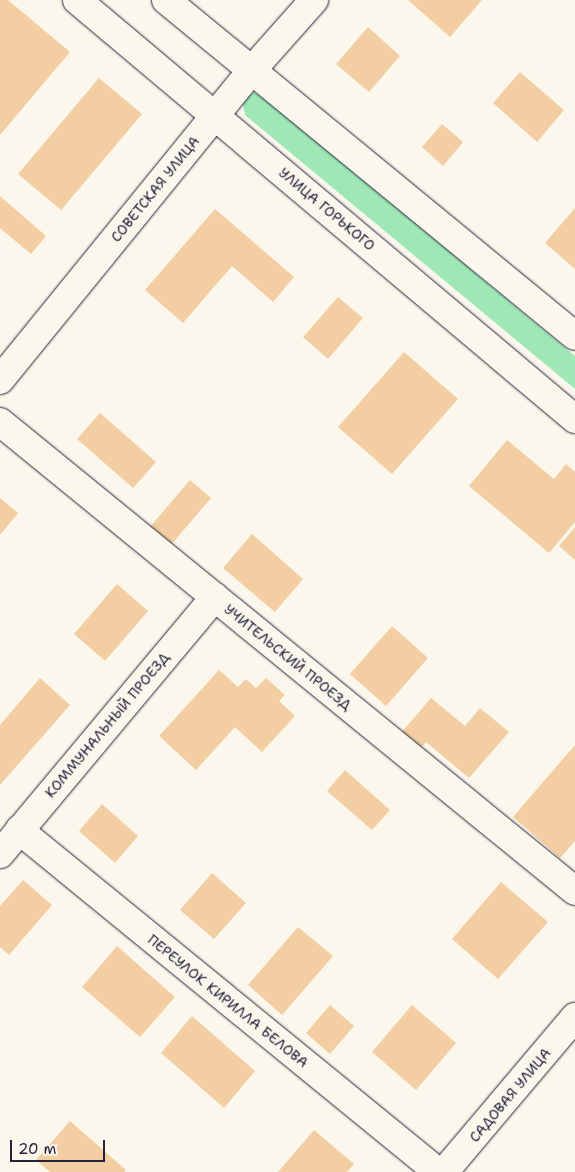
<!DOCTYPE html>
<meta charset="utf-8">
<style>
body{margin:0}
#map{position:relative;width:575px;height:1172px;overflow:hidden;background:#fbf7ec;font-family:"Shantell Sans",sans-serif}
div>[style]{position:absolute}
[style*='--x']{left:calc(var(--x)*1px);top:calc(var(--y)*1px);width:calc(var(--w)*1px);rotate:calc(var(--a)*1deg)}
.green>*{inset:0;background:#9fe8b6}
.building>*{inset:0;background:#f2cea2}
.roads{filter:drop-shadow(0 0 1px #22223b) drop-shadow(0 0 1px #22223b)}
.street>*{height:28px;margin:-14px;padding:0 14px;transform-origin:14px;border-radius:14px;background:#fbf7ec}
.secondary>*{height:28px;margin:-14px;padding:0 14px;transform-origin:14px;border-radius:14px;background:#fbf7ec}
span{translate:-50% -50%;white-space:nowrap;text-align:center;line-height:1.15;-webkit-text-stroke:4.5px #fbf7ec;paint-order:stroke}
.street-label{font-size:14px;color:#22223b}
.scale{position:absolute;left:10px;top:1140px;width:95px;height:22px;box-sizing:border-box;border:2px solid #22223b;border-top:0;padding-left:6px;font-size:15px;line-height:18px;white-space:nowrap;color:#22223b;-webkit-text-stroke:4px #fbf7ec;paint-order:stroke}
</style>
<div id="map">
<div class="green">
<i style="clip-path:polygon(253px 93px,262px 95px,575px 356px,575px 389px,245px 115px,242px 101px)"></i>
</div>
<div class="building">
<i style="clip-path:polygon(0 0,8px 0,70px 52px,0 135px)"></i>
<i style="clip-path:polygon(408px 0,482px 0,450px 37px)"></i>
<i style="clip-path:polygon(368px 27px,400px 56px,369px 92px,336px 64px)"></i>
<i style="clip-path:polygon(520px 72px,564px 110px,537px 142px,493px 103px)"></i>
<i style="clip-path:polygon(99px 78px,142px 114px,61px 210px,18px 174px)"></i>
<i style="clip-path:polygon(442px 124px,463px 142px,443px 166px,422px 147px)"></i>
<i style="clip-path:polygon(0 196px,46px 236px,31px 254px,0 228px)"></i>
<i style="clip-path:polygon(575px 208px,575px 269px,545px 243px)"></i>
<i style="clip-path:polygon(215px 209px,294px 277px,273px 302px,232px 266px,183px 323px,145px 290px)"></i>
<i style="clip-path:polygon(338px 297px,363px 318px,328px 359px,303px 337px)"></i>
<i style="clip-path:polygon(404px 352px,458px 399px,392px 474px,338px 427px)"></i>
<i style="clip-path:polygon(100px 413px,156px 462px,133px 488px,77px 439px)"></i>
<i style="clip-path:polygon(507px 440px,554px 479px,566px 464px,575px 472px,575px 522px,549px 553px,469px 486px)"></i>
<i style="clip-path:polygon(190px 480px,211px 498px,170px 546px,149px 528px)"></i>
<i style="clip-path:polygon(0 498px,18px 513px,0 535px)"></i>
<i style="clip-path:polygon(575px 527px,575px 560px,559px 546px)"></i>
<i style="clip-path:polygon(252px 534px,303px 579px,275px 612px,223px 568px)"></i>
<i style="clip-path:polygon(117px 584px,148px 611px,105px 661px,74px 634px)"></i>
<i style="clip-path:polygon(392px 626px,428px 658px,386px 706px,350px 674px)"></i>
<i style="clip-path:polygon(219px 670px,238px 687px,246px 679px,256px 688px,266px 678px,285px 695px,279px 701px,295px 716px,262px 752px,235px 727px,196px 770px,159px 736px)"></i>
<i style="clip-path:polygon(40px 678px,70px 705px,0 785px,0 725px)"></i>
<i style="clip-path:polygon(431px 698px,465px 726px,480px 708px,509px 732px,469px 778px,426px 742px,414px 756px,395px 740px)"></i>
<i style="clip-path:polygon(575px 745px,575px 841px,560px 858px,513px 817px)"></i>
<i style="clip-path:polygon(345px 770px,390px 810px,372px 830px,327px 791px)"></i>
<i style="clip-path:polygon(102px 804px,138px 836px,115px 863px,79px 831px)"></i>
<i style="clip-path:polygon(212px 873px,246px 903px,214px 939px,180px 910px)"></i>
<i style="clip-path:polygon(23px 880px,52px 905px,9px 955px,0 947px,0 906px)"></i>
<i style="clip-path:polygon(501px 882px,548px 922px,498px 979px,452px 939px)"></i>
<i style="clip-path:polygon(298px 927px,333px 956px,282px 1015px,248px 985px)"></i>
<i style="clip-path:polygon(117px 946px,175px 997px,140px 1037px,82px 987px)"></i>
<i style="clip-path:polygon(330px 1005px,354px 1026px,330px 1054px,306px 1033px)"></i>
<i style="clip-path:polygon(412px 1005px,456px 1043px,416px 1090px,372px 1052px)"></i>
<i style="clip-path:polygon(192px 1016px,255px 1071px,224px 1108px,161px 1053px)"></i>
<i style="clip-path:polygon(70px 1121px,126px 1170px,124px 1172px,50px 1172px,36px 1160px)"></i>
<i style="clip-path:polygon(314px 1130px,354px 1164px,347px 1172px,278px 1172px)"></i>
</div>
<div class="roads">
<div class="street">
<i style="--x:251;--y:71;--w:95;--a:-48.4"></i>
<i style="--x:0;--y:422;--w:742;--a:39.2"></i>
<i style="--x:19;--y:830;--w:541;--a:39.22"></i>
<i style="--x:0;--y:854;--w:335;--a:-50.1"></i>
<i style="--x:444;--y:1172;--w:203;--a:-49.8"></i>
</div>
<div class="secondary">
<i style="--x:77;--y:0;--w:651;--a:40.08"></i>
<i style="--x:166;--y:0;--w:529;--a:39.4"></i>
<i style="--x:0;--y:380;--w:398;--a:-50.9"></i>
</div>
</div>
<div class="street-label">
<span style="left:155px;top:189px;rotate:-51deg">СОВЕТСКАЯ УЛИЦА</span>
<span style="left:327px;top:209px;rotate:40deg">УЛИЦА ГОРЬКОГО</span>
<span style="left:288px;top:657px;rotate:39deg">УЧИТЕЛЬСКИЙ ПРОЕЗД</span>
<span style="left:107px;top:725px;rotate:-50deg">КОММУНАЛЬНЫЙ ПРОЕЗД</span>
<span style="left:228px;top:1001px;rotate:39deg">ПЕРЕУЛОК КИРИЛЛА БЕЛОВА</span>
<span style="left:510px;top:1095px;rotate:-50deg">САДОВАЯ УЛИЦА</span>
</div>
<div class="scale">20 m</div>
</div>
